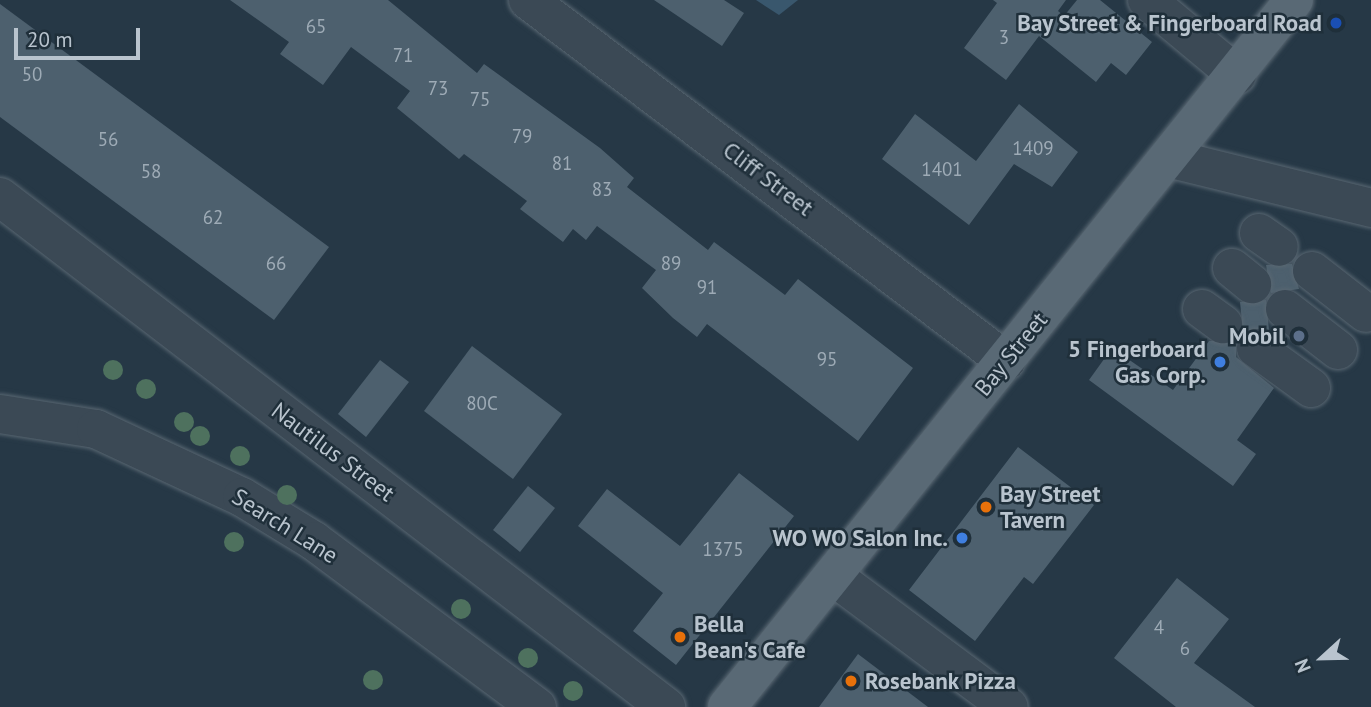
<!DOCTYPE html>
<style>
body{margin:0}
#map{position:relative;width:1371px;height:707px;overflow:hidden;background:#263846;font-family:"PT Sans",sans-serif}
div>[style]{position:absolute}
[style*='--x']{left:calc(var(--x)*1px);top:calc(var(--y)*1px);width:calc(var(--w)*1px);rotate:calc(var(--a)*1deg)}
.water>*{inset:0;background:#39576d}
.building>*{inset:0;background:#4d606e}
.roads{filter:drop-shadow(0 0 2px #596772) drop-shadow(0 0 2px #596772)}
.minor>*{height:38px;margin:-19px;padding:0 19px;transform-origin:19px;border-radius:19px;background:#3b4955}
.major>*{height:38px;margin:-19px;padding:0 19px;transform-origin:19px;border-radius:19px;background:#596975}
.trees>*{width:20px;height:20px;margin:-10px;border-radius:50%;background:#4e715e}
.dots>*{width:19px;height:19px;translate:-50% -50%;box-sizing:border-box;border:4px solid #1f2f3a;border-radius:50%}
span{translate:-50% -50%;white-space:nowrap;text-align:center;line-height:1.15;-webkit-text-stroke:5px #1f2f3a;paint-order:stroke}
.number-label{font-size:19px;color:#9eabb6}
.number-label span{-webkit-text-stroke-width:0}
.poi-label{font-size:23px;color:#b9c4ce;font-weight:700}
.right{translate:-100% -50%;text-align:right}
.left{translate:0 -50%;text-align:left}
.street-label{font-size:23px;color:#b9c4ce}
.north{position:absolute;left:1287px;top:623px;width:70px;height:70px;-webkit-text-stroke:5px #1f2f3a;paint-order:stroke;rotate:248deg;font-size:19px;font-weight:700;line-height:28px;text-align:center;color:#b9c4ce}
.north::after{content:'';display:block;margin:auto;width:24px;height:32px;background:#b9c4ce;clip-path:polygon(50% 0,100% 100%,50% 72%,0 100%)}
.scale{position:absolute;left:14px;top:28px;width:126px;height:32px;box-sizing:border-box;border:4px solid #b9c4ce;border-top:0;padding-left:9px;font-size:21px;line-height:24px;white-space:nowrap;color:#b9c4ce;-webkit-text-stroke:5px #1f2f3a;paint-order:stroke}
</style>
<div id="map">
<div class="water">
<i style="clip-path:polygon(756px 0,798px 0,779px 15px)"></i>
</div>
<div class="building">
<i style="clip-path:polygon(230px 0,388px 0,477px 73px,484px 64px,600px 148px,634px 178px,627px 187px,708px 250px,714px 242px,785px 295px,798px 279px,913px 368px,858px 441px,707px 324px,697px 337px,673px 318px,642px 288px,656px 270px,597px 226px,586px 240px,573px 229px,563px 242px,520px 209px,527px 201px,464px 154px,459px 159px,397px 108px,410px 91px,351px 47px,323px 85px,280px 54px,289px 42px)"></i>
<i style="clip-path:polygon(654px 0,724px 0,744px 13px,722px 46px)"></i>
<i style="clip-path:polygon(993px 0,1066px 0,1058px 11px,1064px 16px,1077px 0,1100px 0,1152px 42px,1126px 75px,1111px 63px,1096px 82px,1039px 36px,1006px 80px,964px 48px,997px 3px)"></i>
<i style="clip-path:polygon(0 4px,329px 247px,274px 320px,0 117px)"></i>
<i style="clip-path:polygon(1019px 104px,1078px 152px,1052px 187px,1014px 164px,969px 225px,882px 159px,915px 114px,976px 161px)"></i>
<i style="clip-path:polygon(1292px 264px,1299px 289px,1271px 293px,1266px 265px)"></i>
<i style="clip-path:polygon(1266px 300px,1269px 330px,1243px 331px,1240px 302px)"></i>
<i style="clip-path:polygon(1209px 341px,1236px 341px,1236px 357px,1274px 388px,1237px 440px,1256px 454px,1233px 486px,1089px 380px,1112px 348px,1173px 390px)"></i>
<i style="clip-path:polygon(472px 346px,562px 414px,513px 479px,424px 411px)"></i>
<i style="clip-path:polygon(380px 360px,409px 382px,366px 437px,338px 414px)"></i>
<i style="clip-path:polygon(1018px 447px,1094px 505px,1033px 584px,1024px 577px,975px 641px,909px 590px)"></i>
<i style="clip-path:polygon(739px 473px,794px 516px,676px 665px,633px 631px,663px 593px,578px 526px,607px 489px,680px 546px)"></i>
<i style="clip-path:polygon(528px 486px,555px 508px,520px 552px,493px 530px)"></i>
<i style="clip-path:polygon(1177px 578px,1229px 619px,1194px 663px,1255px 707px,1176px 707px,1114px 658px)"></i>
<i style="clip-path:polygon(858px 654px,928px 707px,819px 707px)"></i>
</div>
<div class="roads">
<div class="minor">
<i style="--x:528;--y:0;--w:599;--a:37.06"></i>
<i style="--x:1147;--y:0;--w:117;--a:39.8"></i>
<i style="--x:1172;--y:159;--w:205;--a:13.8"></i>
<i style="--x:0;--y:197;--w:839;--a:37.44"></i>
<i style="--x:1259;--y:233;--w:24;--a:35"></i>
<i style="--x:1232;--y:268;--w:26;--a:39"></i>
<i style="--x:1312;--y:271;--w:68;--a:37.9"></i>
<i style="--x:1202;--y:309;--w:26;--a:36"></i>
<i style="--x:1285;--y:309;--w:67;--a:37.7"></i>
<i style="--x:1256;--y:348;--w:68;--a:36"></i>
<i style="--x:0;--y:414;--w:97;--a:8.9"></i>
<i style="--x:96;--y:429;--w:161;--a:25"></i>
<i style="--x:242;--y:497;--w:84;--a:31.4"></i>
<i style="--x:314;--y:541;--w:278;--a:36.7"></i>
<i style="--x:833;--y:576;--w:219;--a:36.7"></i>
</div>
<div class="major">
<i style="--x:727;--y:707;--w:906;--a:-51.27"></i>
</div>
</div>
<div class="trees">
<i style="left:113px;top:370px"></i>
<i style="left:146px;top:389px"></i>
<i style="left:184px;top:422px"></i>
<i style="left:200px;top:436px"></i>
<i style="left:240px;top:456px"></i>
<i style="left:287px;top:495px"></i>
<i style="left:234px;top:542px"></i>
<i style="left:461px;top:609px"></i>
<i style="left:528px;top:658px"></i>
<i style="left:373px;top:680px"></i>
<i style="left:573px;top:691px"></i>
</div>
<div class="dots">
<i style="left:1336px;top:23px;background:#1a4fb4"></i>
<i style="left:1299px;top:336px;background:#5c6f8a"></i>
<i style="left:1220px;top:362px;background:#3f7fe0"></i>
<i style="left:986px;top:507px;background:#e8710a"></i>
<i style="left:962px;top:538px;background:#3f7fe0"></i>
<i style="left:680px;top:637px;background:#e8710a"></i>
<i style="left:851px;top:681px;background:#e8710a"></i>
</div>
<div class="number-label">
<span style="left:316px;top:27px">65</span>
<span style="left:1004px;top:38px">3</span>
<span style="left:403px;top:56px">71</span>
<span style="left:32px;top:75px">50</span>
<span style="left:438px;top:89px">73</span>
<span style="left:480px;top:100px">75</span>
<span style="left:522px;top:137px">79</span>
<span style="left:108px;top:140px">56</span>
<span style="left:1033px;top:149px">1409</span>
<span style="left:562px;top:164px">81</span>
<span style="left:942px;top:170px">1401</span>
<span style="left:151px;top:172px">58</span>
<span style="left:602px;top:190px">83</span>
<span style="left:213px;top:218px">62</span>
<span style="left:276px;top:264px">66</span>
<span style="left:671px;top:264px">89</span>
<span style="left:707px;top:288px">91</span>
<span style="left:827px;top:360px">95</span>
<span style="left:482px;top:404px">80C</span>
<span style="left:723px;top:550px">1375</span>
<span style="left:1159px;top:628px">4</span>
<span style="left:1185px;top:649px">6</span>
</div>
<div class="poi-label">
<span class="right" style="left:1322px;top:23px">Bay Street &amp; Fingerboard Road</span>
<span class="right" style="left:1285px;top:336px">Mobil</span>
<span class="right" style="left:1206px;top:362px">5 Fingerboard<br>Gas Corp.</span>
<span class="left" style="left:1000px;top:507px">Bay Street<br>Tavern</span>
<span class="right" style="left:948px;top:538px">WO WO Salon Inc.</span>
<span class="left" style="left:694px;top:637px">Bella<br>Bean's Cafe</span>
<span class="left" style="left:865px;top:681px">Rosebank Pizza</span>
</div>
<div class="street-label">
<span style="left:768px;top:179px;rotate:37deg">Cliff Street</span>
<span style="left:1011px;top:354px;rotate:-51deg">Bay Street</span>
<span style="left:333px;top:452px;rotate:37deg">Nautilus Street</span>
<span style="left:285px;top:526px;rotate:32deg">Search Lane</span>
</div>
<div class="north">N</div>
<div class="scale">20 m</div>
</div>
